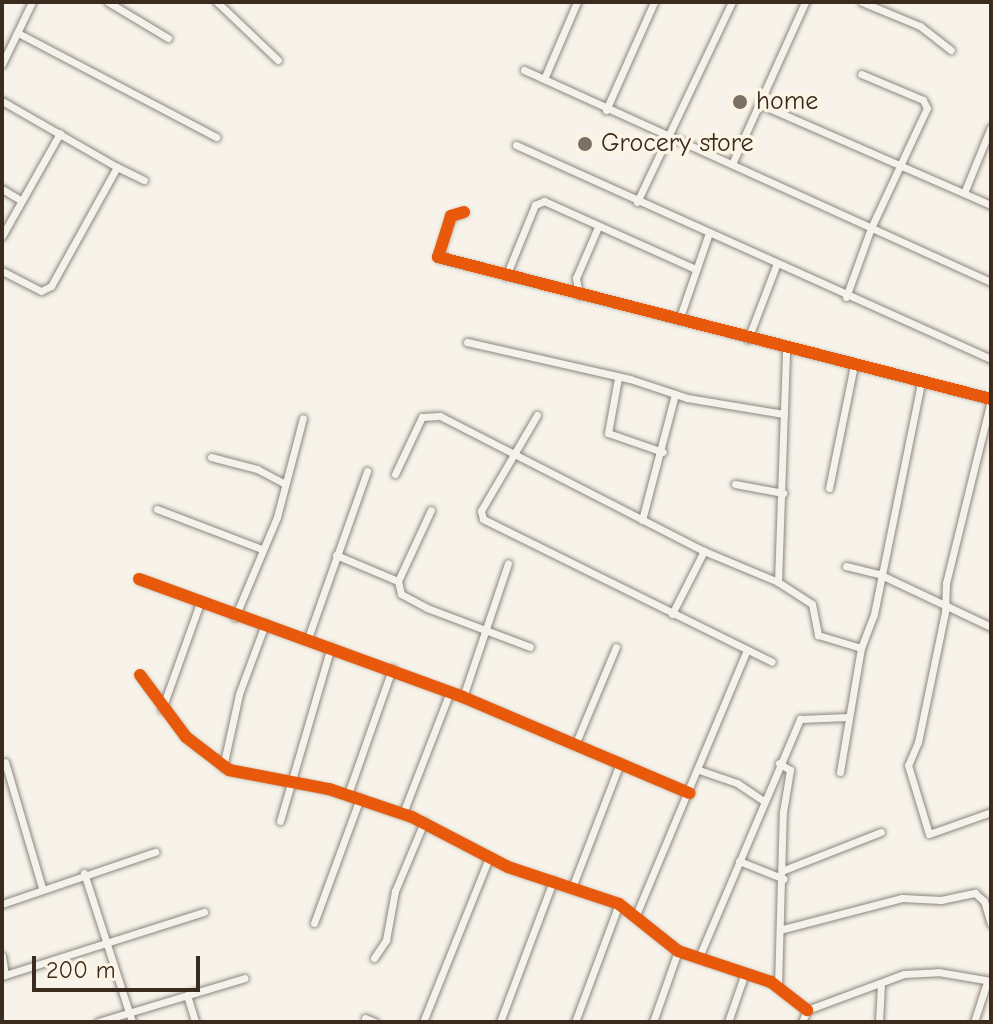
<!DOCTYPE html>
<style>
body{margin:0}
#map{position:relative;width:993px;height:1024px;overflow:hidden;background:#f7f3ea;font-family:"Comic Neue",sans-serif}
div>[style]{position:absolute}
[style*='--x']{left:calc(var(--x)*1px);top:calc(var(--y)*1px);width:calc(var(--w)*1px);rotate:calc(var(--a)*1deg)}
.roads{filter:drop-shadow(0 0 2px #8b867f) drop-shadow(0 0 2px #8b867f)}
.minor>*{height:7px;margin:-3.5px;padding:0 3.5px;transform-origin:3.5px;border-radius:3.5px;background:#f5f2ec}
.cycleway>*{height:12px;margin:-6px;padding:0 6px;transform-origin:6px;border-radius:6px;background:#e8590c}
.dots>*{width:22px;height:22px;translate:-50% -50%;box-sizing:border-box;border:4px solid #fcf5e5;border-radius:50%}
span{translate:-50% -50%;white-space:nowrap;text-align:center;line-height:1.15;-webkit-text-stroke:7px #fcf5e5;paint-order:stroke}
.poi-label{font-size:26px;color:#3b2a1e}
.left{translate:0 -50%;text-align:left}
.frame{position:absolute;inset:0;border:4px solid #3b2a1e;pointer-events:none}
.scale{position:absolute;left:32px;top:956px;width:168px;height:36px;box-sizing:border-box;border:4px solid #3b2a1e;border-top:0;padding-left:10px;font-size:24px;line-height:28px;white-space:nowrap;color:#3b2a1e;-webkit-text-stroke:6px #fcf5e5;paint-order:stroke}
</style>
<div id="map">
<div class="roads">
<div class="minor">
<i style="--x:108;--y:2;--w:70;--a:31"></i>
<i style="--x:217;--y:2;--w:84;--a:43.6"></i>
<i style="--x:862;--y:2;--w:63;--a:22.5"></i>
<i style="--x:920;--y:26;--w:39;--a:38"></i>
<i style="--x:18;--y:33;--w:224;--a:27.7"></i>
<i style="--x:2;--y:64;--w:69;--a:-64.2"></i>
<i style="--x:524;--y:70;--w:513;--a:24.42"></i>
<i style="--x:544;--y:79;--w:84;--a:-66.8"></i>
<i style="--x:2;--y:101;--w:133;--a:29.9"></i>
<i style="--x:117;--y:167;--w:136;--a:119"></i>
<i style="--x:51;--y:286;--w:11;--a:153"></i>
<i style="--x:41;--y:291;--w:44;--a:-152.9"></i>
<i style="--x:762;--y:105;--w:250;--a:23.6"></i>
<i style="--x:606;--y:110;--w:118;--a:-66"></i>
<i style="--x:516;--y:145;--w:521;--a:24.25"></i>
<i style="--x:732;--y:164;--w:178;--a:-65.7"></i>
<i style="--x:117;--y:167;--w:30;--a:26"></i>
<i style="--x:2;--y:189;--w:21;--a:31"></i>
<i style="--x:964;--y:193;--w:71;--a:-67.8"></i>
<i style="--x:637;--y:202;--w:221;--a:-64.6"></i>
<i style="--x:464;--y:212;--w:14;--a:163"></i>
<i style="--x:451;--y:216;--w:43;--a:107.6"></i>
<i style="--x:438;--y:257;--w:571;--a:14.4"></i>
<i style="--x:2;--y:236;--w:118;--a:-60.6"></i>
<i style="--x:506;--y:276;--w:77;--a:-67.8"></i>
<i style="--x:535;--y:205;--w:10;--a:-24"></i>
<i style="--x:544;--y:201;--w:166;--a:24.2"></i>
<i style="--x:579;--y:295;--w:17;--a:-100"></i>
<i style="--x:576;--y:278;--w:56;--a:-66.7"></i>
<i style="--x:846;--y:297;--w:73;--a:-70.1"></i>
<i style="--x:871;--y:228;--w:132;--a:-65"></i>
<i style="--x:927;--y:108;--w:9;--a:-117"></i>
<i style="--x:923;--y:100;--w:67;--a:-157.2"></i>
<i style="--x:679;--y:320;--w:92;--a:-71"></i>
<i style="--x:748;--y:339;--w:81;--a:-69.1"></i>
<i style="--x:467;--y:342;--w:167;--a:12.8"></i>
<i style="--x:630;--y:379;--w:60;--a:18.4"></i>
<i style="--x:687;--y:398;--w:98;--a:9.4"></i>
<i style="--x:618;--y:378;--w:56;--a:100.3"></i>
<i style="--x:608;--y:433;--w:58;--a:19.1"></i>
<i style="--x:991;--y:400;--w:188;--a:103.8"></i>
<i style="--x:946;--y:583;--w:29;--a:92"></i>
<i style="--x:945;--y:612;--w:133;--a:101.7"></i>
<i style="--x:918;--y:742;--w:25;--a:113"></i>
<i style="--x:908;--y:765;--w:72;--a:73.1"></i>
<i style="--x:929;--y:834;--w:66;--a:-19.5"></i>
<i style="--x:537;--y:415;--w:111;--a:120.3"></i>
<i style="--x:481;--y:511;--w:8;--a:76"></i>
<i style="--x:483;--y:519;--w:322;--a:26.3"></i>
<i style="--x:211;--y:457;--w:48;--a:14.6"></i>
<i style="--x:257;--y:469;--w:32;--a:28"></i>
<i style="--x:395;--y:474;--w:63;--a:-64.7"></i>
<i style="--x:422;--y:417;--w:18;--a:-3"></i>
<i style="--x:440;--y:416;--w:297;--a:27.1"></i>
<i style="--x:704;--y:551;--w:80;--a:22.7"></i>
<i style="--x:778;--y:582;--w:40;--a:32.9"></i>
<i style="--x:812;--y:604;--w:32;--a:79"></i>
<i style="--x:818;--y:635;--w:45;--a:16.8"></i>
<i style="--x:735;--y:484;--w:49;--a:10.6"></i>
<i style="--x:829;--y:488;--w:126;--a:-78.5"></i>
<i style="--x:157;--y:509;--w:112;--a:20.9"></i>
<i style="--x:642;--y:520;--w:130;--a:-75.3"></i>
<i style="--x:336;--y:555;--w:67;--a:22.8"></i>
<i style="--x:398;--y:581;--w:13;--a:77"></i>
<i style="--x:401;--y:594;--w:30;--a:28"></i>
<i style="--x:427;--y:608;--w:110;--a:20.7"></i>
<i style="--x:846;--y:566;--w:34;--a:14"></i>
<i style="--x:879;--y:574;--w:124;--a:25.3"></i>
<i style="--x:139;--y:579;--w:345;--a:20"></i>
<i style="--x:463;--y:697;--w:246;--a:23"></i>
<i style="--x:398;--y:581;--w:78;--a:-65.1"></i>
<i style="--x:778;--y:582;--w:234;--a:-88"></i>
<i style="--x:672;--y:614;--w:71;--a:-63.1"></i>
<i style="--x:235;--y:617;--w:108;--a:-67.2"></i>
<i style="--x:277;--y:517;--w:102;--a:-75.3"></i>
<i style="--x:308;--y:638;--w:177;--a:-70.5"></i>
<i style="--x:140;--y:675;--w:77;--a:53.4"></i>
<i style="--x:186;--y:737;--w:54;--a:37.5"></i>
<i style="--x:229;--y:770;--w:102;--a:10.8"></i>
<i style="--x:329;--y:789;--w:88;--a:18.6"></i>
<i style="--x:412;--y:817;--w:108;--a:27.5"></i>
<i style="--x:508;--y:867;--w:117;--a:18.4"></i>
<i style="--x:619;--y:904;--w:75;--a:38.5"></i>
<i style="--x:678;--y:951;--w:98;--a:18.4"></i>
<i style="--x:771;--y:982;--w:46;--a:37.9"></i>
<i style="--x:463;--y:697;--w:141;--a:-71.4"></i>
<i style="--x:162;--y:709;--w:113;--a:-70.3"></i>
<i style="--x:575;--y:745;--w:106;--a:-67.3"></i>
<i style="--x:5;--y:762;--w:131;--a:73.6"></i>
<i style="--x:223;--y:767;--w:75;--a:-77.6"></i>
<i style="--x:239;--y:694;--w:75;--a:-69.6"></i>
<i style="--x:699;--y:770;--w:40;--a:18.9"></i>
<i style="--x:737;--y:783;--w:32;--a:34"></i>
<i style="--x:840;--y:772;--w:126;--a:-80.4"></i>
<i style="--x:861;--y:648;--w:36;--a:-69"></i>
<i style="--x:874;--y:614;--w:237;--a:-78.5"></i>
<i style="--x:348;--y:794;--w:133;--a:-70.6"></i>
<i style="--x:403;--y:813;--w:130;--a:-68.8"></i>
<i style="--x:280;--y:821;--w:181;--a:-73.7"></i>
<i style="--x:739;--y:861;--w:48;--a:21.8"></i>
<i style="--x:784;--y:870;--w:104;--a:-21.4"></i>
<i style="--x:84;--y:873;--w:157;--a:72.1"></i>
<i style="--x:573;--y:885;--w:131;--a:-68.9"></i>
<i style="--x:2;--y:904;--w:162;--a:-18.8"></i>
<i style="--x:636;--y:915;--w:287;--a:-67.3"></i>
<i style="--x:314;--y:923;--w:133;--a:-69.8"></i>
<i style="--x:783;--y:929;--w:123;--a:-14.6"></i>
<i style="--x:902;--y:898;--w:39;--a:3"></i>
<i style="--x:941;--y:900;--w:35;--a:-12"></i>
<i style="--x:975;--y:893;--w:12;--a:42"></i>
<i style="--x:984;--y:901;--w:24;--a:73"></i>
<i style="--x:2;--y:956;--w:19;--a:81"></i>
<i style="--x:699;--y:957;--w:259;--a:-67"></i>
<i style="--x:800;--y:719;--w:48;--a:-2.4"></i>
<i style="--x:374;--y:958;--w:22;--a:-56"></i>
<i style="--x:386;--y:940;--w:50;--a:-79.6"></i>
<i style="--x:395;--y:891;--w:75;--a:-67.2"></i>
<i style="--x:2;--y:976;--w:212;--a:-17.6"></i>
<i style="--x:778;--y:986;--w:174;--a:-88.4"></i>
<i style="--x:783;--y:812;--w:43;--a:-80.5"></i>
<i style="--x:790;--y:770;--w:13;--a:-148"></i>
<i style="--x:187;--y:995;--w:28;--a:73"></i>
<i style="--x:365;--y:1018;--w:11;--a:22"></i>
<i style="--x:98;--y:1022;--w:153;--a:-16.7"></i>
<i style="--x:423;--y:1022;--w:177;--a:-68.1"></i>
<i style="--x:500;--y:1022;--w:151;--a:-69.4"></i>
<i style="--x:575;--y:1022;--w:126;--a:-69.6"></i>
<i style="--x:653;--y:1022;--w:75;--a:-70.6"></i>
<i style="--x:728;--y:1022;--w:52;--a:-70.9"></i>
<i style="--x:802;--y:1022;--w:13;--a:-67"></i>
<i style="--x:807;--y:1010;--w:103;--a:-20.4"></i>
<i style="--x:904;--y:974;--w:34;--a:-3"></i>
<i style="--x:938;--y:972;--w:54;--a:9.6"></i>
<i style="--x:879;--y:1022;--w:38;--a:-87"></i>
<i style="--x:974;--y:1022;--w:42;--a:-72"></i>
</div>
</div>
<div class="cycleway">
<i style="--x:464;--y:212;--w:14;--a:163"></i>
<i style="--x:451;--y:216;--w:43;--a:107.6"></i>
<i style="--x:438;--y:257;--w:571;--a:14.4"></i>
<i style="--x:139;--y:579;--w:345;--a:20"></i>
<i style="--x:463;--y:697;--w:246;--a:23"></i>
<i style="--x:140;--y:675;--w:77;--a:53.4"></i>
<i style="--x:186;--y:737;--w:54;--a:37.5"></i>
<i style="--x:229;--y:770;--w:102;--a:10.8"></i>
<i style="--x:329;--y:789;--w:88;--a:18.6"></i>
<i style="--x:412;--y:817;--w:108;--a:27.5"></i>
<i style="--x:508;--y:867;--w:117;--a:18.4"></i>
<i style="--x:619;--y:904;--w:75;--a:38.5"></i>
<i style="--x:678;--y:951;--w:98;--a:18.4"></i>
<i style="--x:771;--y:982;--w:46;--a:37.9"></i>
</div>
<div class="dots">
<i style="left:740px;top:102px;background:#7d7065"></i>
<i style="left:585px;top:144px;background:#7d7065"></i>
</div>
<div class="poi-label">
<span class="left" style="left:756px;top:102px">home</span>
<span class="left" style="left:601px;top:144px">Grocery store</span>
</div>
<div class="frame"></div>
<div class="scale">200 m</div>
</div>
